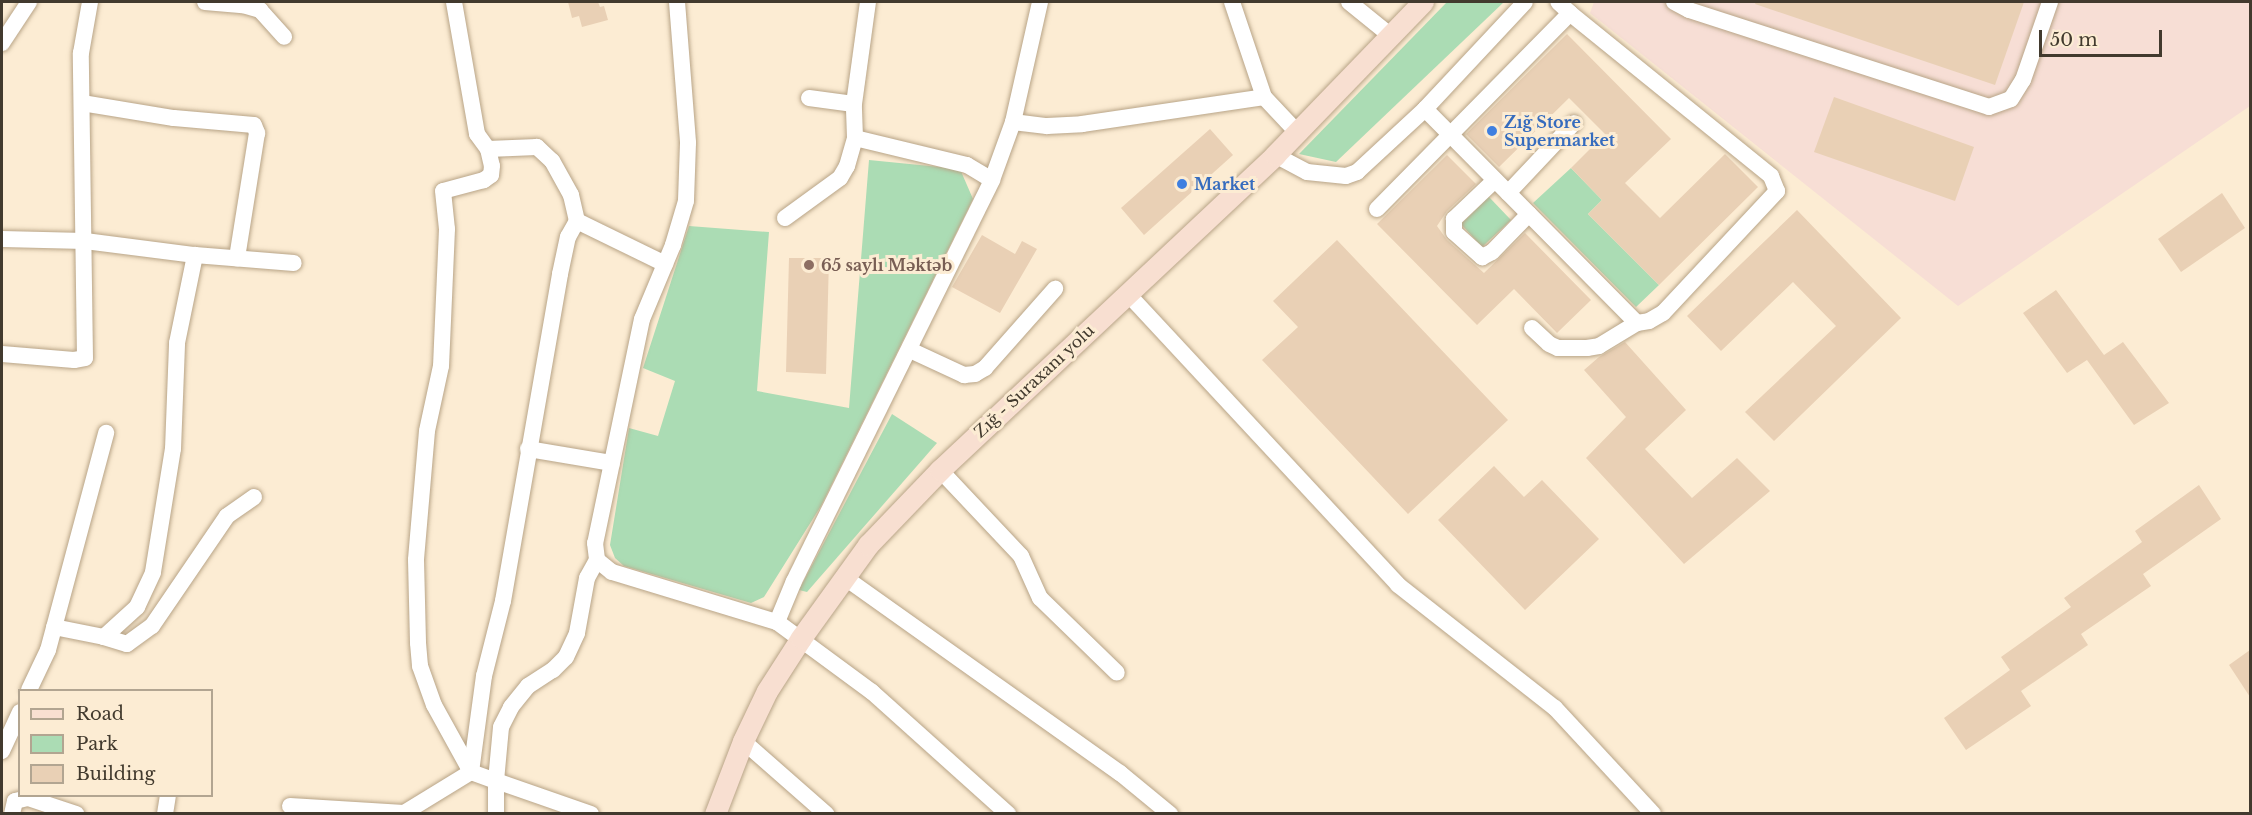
<!DOCTYPE html>
<meta charset="utf-8">
<style>
body{margin:0}
#map{position:relative;width:2252px;height:815px;overflow:hidden;background:#fcecd3;font-family:"Libre Baskerville",serif}
div>[style]{position:absolute}
[style*='--x']{left:calc(var(--x)*1px);top:calc(var(--y)*1px);width:calc(var(--w)*1px);rotate:calc(var(--a)*1deg)}
.industrial>*{inset:0;background:#f7ded5}
.green>*{inset:0;background:#abdcb4}
.building>*{inset:0;background:#e9d0b5}
.roads{filter:drop-shadow(0 0 2px #b8a487) drop-shadow(0 0 2px #b8a487)}
.minor>*{height:16px;margin:-8px;padding:0 8px;transform-origin:8px;border-radius:8px;background:#fff}
.major>*{height:21px;margin:-10.5px;padding:0 10.5px;transform-origin:10.5px;border-radius:10.5px;background:#f8dfd1}
.dots>*{width:16px;height:16px;translate:-50% -50%;box-sizing:border-box;border:3px solid #fcecd3;border-radius:50%}
span{translate:-50% -50%;white-space:nowrap;text-align:center;line-height:1.15;-webkit-text-stroke:6px #fcecd3;paint-order:stroke}
.shop-label{font-size:16px;color:#366cbe;font-weight:700}
.left{translate:0 -50%;text-align:left}
.education-label{font-size:16px;color:#785e54;font-weight:700}
.street-label{font-size:16px;color:#423a2e}
.frame{position:absolute;inset:0;border:3px solid #423a2e;pointer-events:none}
.legend{position:absolute;left:18px;top:689px;width:195px;height:108px;box-sizing:border-box;background:#fcecd3;border:2px solid #b2a591;margin:0;padding:8px 10px;list-style:none;font-size:18px;color:#423a2e}
.legend li{display:flex;align-items:center;gap:12px;height:30px}
.legend b{width:30px;border:2px solid #b2a591}
.scale{position:absolute;left:2039px;top:30px;width:123px;height:27px;box-sizing:border-box;border:3px solid #423a2e;border-top:0;padding-left:8px;font-size:18px;line-height:21px;white-space:nowrap;color:#423a2e;-webkit-text-stroke:4px #fcecd3;paint-order:stroke}
</style>
<div id="map">
<div class="industrial">
<i style="clip-path:polygon(1594px 2px,2250px 2px,2250px 106px,1958px 306px,1590px 13px)"></i>
</div>
<div class="green">
<i style="clip-path:polygon(1447px 2px,1504px 2px,1336px 162px,1299px 154px)"></i>
<i style="clip-path:polygon(869px 160px,960px 169px,973px 199px,821px 506px,764px 597px,751px 603px,624px 566px,615px 558px,610px 545px,629px 428px,658px 436px,675px 381px,643px 368px,689px 226px,769px 232px,757px 391px,849px 408px)"></i>
<i style="clip-path:polygon(1571px 168px,1602px 200px,1588px 214px,1659px 285px,1636px 307px,1533px 203px)"></i>
<i style="clip-path:polygon(1489px 197px,1511px 220px,1482px 247px,1461px 224px)"></i>
<i style="clip-path:polygon(892px 414px,937px 443px,807px 592px,799px 590px)"></i>
</div>
<div class="building">
<i style="clip-path:polygon(568px 2px,598px 2px,600px 7px,604px 6px,608px 20px,582px 27px,579px 16px,572px 18px)"></i>
<i style="clip-path:polygon(1756px 2px,2024px 2px,1995px 85px,1755px 4px)"></i>
<i style="clip-path:polygon(1567px 34px,1671px 139px,1625px 183px,1660px 218px,1725px 154px,1758px 187px,1659px 285px,1588px 214px,1602px 200px,1571px 168px,1605px 134px,1569px 98px,1499px 167px,1466px 134px)"></i>
<i style="clip-path:polygon(1834px 97px,1974px 147px,1955px 201px,1814px 152px)"></i>
<i style="clip-path:polygon(1210px 129px,1233px 155px,1144px 235px,1121px 208px)"></i>
<i style="clip-path:polygon(1447px 155px,1476px 184px,1447px 211px,1437px 226px,1447px 240px,1484px 273px,1525px 233px,1591px 300px,1557px 333px,1514px 289px,1477px 325px,1377px 224px)"></i>
<i style="clip-path:polygon(2222px 193px,2245px 228px,2181px 272px,2158px 239px)"></i>
<i style="clip-path:polygon(1797px 210px,1901px 318px,1774px 441px,1745px 412px,1836px 326px,1793px 282px,1721px 351px,1687px 316px)"></i>
<i style="clip-path:polygon(982px 235px,1015px 254px,1022px 241px,1037px 249px,1000px 313px,952px 287px)"></i>
<i style="clip-path:polygon(1337px 240px,1508px 420px,1408px 514px,1262px 360px,1298px 327px,1273px 301px)"></i>
<i style="clip-path:polygon(789px 258px,829px 258px,826px 374px,786px 372px)"></i>
<i style="clip-path:polygon(2056px 290px,2104px 355px,2123px 342px,2169px 403px,2134px 425px,2087px 360px,2067px 373px,2023px 313px)"></i>
<i style="clip-path:polygon(1625px 342px,1686px 410px,1645px 449px,1692px 498px,1737px 458px,1770px 491px,1684px 564px,1586px 458px,1626px 417px,1584px 370px,1599px 357px)"></i>
<i style="clip-path:polygon(1494px 466px,1524px 497px,1542px 480px,1599px 539px,1525px 610px,1438px 520px)"></i>
<i style="clip-path:polygon(2199px 485px,2221px 519px,2143px 574px,2151px 586px,2081px 634px,2088px 645px,2021px 691px,2031px 706px,1966px 750px,1944px 718px,2010px 670px,2001px 657px,2071px 607px,2064px 598px,2142px 542px,2135px 531px)"></i>
<i style="clip-path:polygon(2250px 650px,2250px 697px,2229px 665px)"></i>
</div>
<div class="roads">
<div class="minor">
<i style="--x:205;--y:2;--w:38;--a:5"></i>
<i style="--x:243;--y:5;--w:18;--a:16"></i>
<i style="--x:260;--y:10;--w:36;--a:48"></i>
<i style="--x:454;--y:2;--w:134;--a:80.1"></i>
<i style="--x:477;--y:134;--w:19;--a:54"></i>
<i style="--x:488;--y:149;--w:17;--a:77"></i>
<i style="--x:492;--y:166;--w:9;--a:96"></i>
<i style="--x:491;--y:175;--w:9;--a:144"></i>
<i style="--x:484;--y:180;--w:42;--a:165"></i>
<i style="--x:443;--y:191;--w:38;--a:84"></i>
<i style="--x:447;--y:229;--w:137;--a:92.5"></i>
<i style="--x:441;--y:366;--w:66;--a:102.2"></i>
<i style="--x:427;--y:431;--w:129;--a:94.9"></i>
<i style="--x:416;--y:560;--w:83;--a:88.6"></i>
<i style="--x:418;--y:643;--w:23;--a:85"></i>
<i style="--x:420;--y:666;--w:41;--a:70.3"></i>
<i style="--x:434;--y:705;--w:77;--a:61.1"></i>
<i style="--x:471;--y:772;--w:27;--a:20"></i>
<i style="--x:496;--y:781;--w:33;--a:90"></i>
<i style="--x:677;--y:2;--w:141;--a:85.5"></i>
<i style="--x:688;--y:143;--w:58;--a:92"></i>
<i style="--x:686;--y:201;--w:46;--a:106.5"></i>
<i style="--x:673;--y:245;--w:80;--a:112.7"></i>
<i style="--x:642;--y:319;--w:229;--a:101.8"></i>
<i style="--x:595;--y:543;--w:17;--a:83"></i>
<i style="--x:597;--y:560;--w:19;--a:39"></i>
<i style="--x:612;--y:572;--w:172;--a:16.9"></i>
<i style="--x:777;--y:622;--w:118;--a:36.4"></i>
<i style="--x:872;--y:692;--w:183;--a:41.9"></i>
<i style="--x:1232;--y:2;--w:100;--a:71.4"></i>
<i style="--x:1264;--y:97;--w:48;--a:46.7"></i>
<i style="--x:1349;--y:2;--w:54;--a:39"></i>
<i style="--x:1674;--y:2;--w:17;--a:28"></i>
<i style="--x:1689;--y:10;--w:315;--a:17.9"></i>
<i style="--x:1989;--y:107;--w:23;--a:-20"></i>
<i style="--x:2011;--y:99;--w:22;--a:-58"></i>
<i style="--x:2023;--y:80;--w:83;--a:-70.9"></i>
<i style="--x:2;--y:43;--w:49;--a:-56.6"></i>
<i style="--x:809;--y:98;--w:45;--a:7.6"></i>
<i style="--x:82;--y:103;--w:93;--a:9.3"></i>
<i style="--x:174;--y:118;--w:80;--a:5"></i>
<i style="--x:254;--y:125;--w:9;--a:69"></i>
<i style="--x:257;--y:133;--w:127;--a:99.1"></i>
<i style="--x:1425;--y:109;--w:301;--a:45.3"></i>
<i style="--x:1013;--y:122;--w:34;--a:7"></i>
<i style="--x:1047;--y:126;--w:35;--a:-3"></i>
<i style="--x:1082;--y:124;--w:184;--a:-8.4"></i>
<i style="--x:855;--y:138;--w:115;--a:13.6"></i>
<i style="--x:967;--y:165;--w:29;--a:31"></i>
<i style="--x:1275;--y:155;--w:36;--a:28"></i>
<i style="--x:1307;--y:172;--w:39;--a:6"></i>
<i style="--x:1346;--y:176;--w:12;--a:-20"></i>
<i style="--x:1357;--y:172;--w:93;--a:-42.8"></i>
<i style="--x:1425;--y:109;--w:146;--a:-46.9"></i>
<i style="--x:1495;--y:180;--w:57;--a:136.4"></i>
<i style="--x:1454;--y:219;--w:13;--a:90"></i>
<i style="--x:1454;--y:232;--w:38;--a:42"></i>
<i style="--x:1482;--y:257;--w:11;--a:-27"></i>
<i style="--x:1492;--y:252;--w:53;--a:-45.8"></i>
<i style="--x:1508;--y:193;--w:96;--a:-46.7"></i>
<i style="--x:1377;--y:209;--w:275;--a:-45.4"></i>
<i style="--x:1570;--y:13;--w:16;--a:-137"></i>
<i style="--x:785;--y:218;--w:68;--a:-36"></i>
<i style="--x:840;--y:178;--w:14;--a:-60"></i>
<i style="--x:847;--y:166;--w:29;--a:-74"></i>
<i style="--x:855;--y:138;--w:34;--a:-92"></i>
<i style="--x:854;--y:104;--w:103;--a:-82.2"></i>
<i style="--x:577;--y:221;--w:98;--a:26"></i>
<i style="--x:2;--y:239;--w:83;--a:1.4"></i>
<i style="--x:85;--y:241;--w:111;--a:7.3"></i>
<i style="--x:195;--y:255;--w:99;--a:4.6"></i>
<i style="--x:1127;--y:293;--w:398;--a:47.1"></i>
<i style="--x:1398;--y:585;--w:199;--a:38.1"></i>
<i style="--x:1555;--y:708;--w:144;--a:47.2"></i>
<i style="--x:1532;--y:328;--w:23;--a:43"></i>
<i style="--x:1549;--y:344;--w:10;--a:24"></i>
<i style="--x:1558;--y:348;--w:29;--a:0"></i>
<i style="--x:1587;--y:348;--w:12;--a:-9"></i>
<i style="--x:1599;--y:346;--w:44;--a:-31.2"></i>
<i style="--x:1637;--y:323;--w:12;--a:-9"></i>
<i style="--x:1649;--y:321;--w:16;--a:-30"></i>
<i style="--x:1663;--y:313;--w:167;--a:-46.9"></i>
<i style="--x:1777;--y:191;--w:16;--a:-112"></i>
<i style="--x:1771;--y:176;--w:259;--a:-141"></i>
<i style="--x:910;--y:350;--w:60;--a:24.8"></i>
<i style="--x:964;--y:375;--w:11;--a:-5"></i>
<i style="--x:975;--y:374;--w:12;--a:-31"></i>
<i style="--x:985;--y:368;--w:106;--a:-48.5"></i>
<i style="--x:2;--y:354;--w:72;--a:4.8"></i>
<i style="--x:74;--y:360;--w:11;--a:-10"></i>
<i style="--x:85;--y:358;--w:305;--a:-90.8"></i>
<i style="--x:81;--y:53;--w:52;--a:-80"></i>
<i style="--x:528;--y:449;--w:85;--a:9.5"></i>
<i style="--x:940;--y:470;--w:118;--a:46.7"></i>
<i style="--x:1021;--y:556;--w:46;--a:65.7"></i>
<i style="--x:1040;--y:598;--w:107;--a:44.2"></i>
<i style="--x:844;--y:577;--w:339;--a:35.4"></i>
<i style="--x:1120;--y:773;--w:65;--a:39.4"></i>
<i style="--x:777;--y:622;--w:44;--a:-67.5"></i>
<i style="--x:794;--y:581;--w:447;--a:-63.7"></i>
<i style="--x:992;--y:180;--w:62;--a:-70.1"></i>
<i style="--x:1013;--y:122;--w:123;--a:-77.3"></i>
<i style="--x:54;--y:627;--w:51;--a:11.3"></i>
<i style="--x:104;--y:637;--w:45;--a:-42.3"></i>
<i style="--x:137;--y:607;--w:38;--a:-65"></i>
<i style="--x:153;--y:572;--w:125;--a:-80.8"></i>
<i style="--x:173;--y:449;--w:106;--a:-87.8"></i>
<i style="--x:177;--y:343;--w:90;--a:-78.4"></i>
<i style="--x:104;--y:637;--w:24;--a:17"></i>
<i style="--x:127;--y:644;--w:31;--a:-36"></i>
<i style="--x:152;--y:626;--w:133;--a:-55.7"></i>
<i style="--x:227;--y:516;--w:33;--a:-35"></i>
<i style="--x:29;--y:690;--w:44;--a:-64.6"></i>
<i style="--x:48;--y:650;--w:225;--a:-75"></i>
<i style="--x:743;--y:741;--w:111;--a:41.3"></i>
<i style="--x:2;--y:751;--w:43;--a:-65.2"></i>
<i style="--x:290;--y:806;--w:114;--a:3.5"></i>
<i style="--x:404;--y:813;--w:79;--a:-31.5"></i>
<i style="--x:471;--y:772;--w:97;--a:-82.3"></i>
<i style="--x:484;--y:676;--w:77;--a:-75.8"></i>
<i style="--x:503;--y:601;--w:332;--a:-80.1"></i>
<i style="--x:560;--y:274;--w:38;--a:-78"></i>
<i style="--x:568;--y:237;--w:18;--a:-61"></i>
<i style="--x:577;--y:221;--w:27;--a:-103"></i>
<i style="--x:571;--y:195;--w:39;--a:-119"></i>
<i style="--x:552;--y:161;--w:21;--a:-137"></i>
<i style="--x:537;--y:147;--w:49;--a:177.7"></i>
<i style="--x:12;--y:814;--w:13;--a:-77"></i>
<i style="--x:15;--y:801;--w:13;--a:-13"></i>
<i style="--x:28;--y:798;--w:51;--a:18.4"></i>
<i style="--x:165;--y:814;--w:18;--a:-81"></i>
<i style="--x:591;--y:814;--w:101;--a:-160.8"></i>
<i style="--x:496;--y:781;--w:54;--a:-84.7"></i>
<i style="--x:501;--y:727;--w:22;--a:-63"></i>
<i style="--x:511;--y:707;--w:27;--a:-51"></i>
<i style="--x:528;--y:686;--w:30;--a:-33"></i>
<i style="--x:553;--y:670;--w:18;--a:-45"></i>
<i style="--x:566;--y:657;--w:26;--a:-65"></i>
<i style="--x:577;--y:633;--w:56;--a:-79.7"></i>
<i style="--x:587;--y:578;--w:21;--a:-61"></i>
</div>
<div class="major">
<i style="--x:715;--y:814;--w:78;--a:-69"></i>
<i style="--x:743;--y:741;--w:55;--a:-64.4"></i>
<i style="--x:767;--y:691;--w:63;--a:-57.3"></i>
<i style="--x:801;--y:638;--w:115;--a:-54.2"></i>
<i style="--x:868;--y:545;--w:104;--a:-46.2"></i>
<i style="--x:940;--y:470;--w:460;--a:-43.2"></i>
<i style="--x:1275;--y:155;--w:213;--a:-46"></i>
</div>
</div>
<div class="dots">
<i style="left:1492px;top:131px;background:#3f7fe0"></i>
<i style="left:1182px;top:184px;background:#3f7fe0"></i>
<i style="left:809px;top:265px;background:#8d6e63"></i>
</div>
<div class="shop-label">
<span class="left" style="left:1504px;top:131px">Zığ Store<br>Supermarket</span>
<span class="left" style="left:1194px;top:184px">Market</span>
</div>
<div class="education-label">
<span class="left" style="left:821px;top:265px">65 saylı Məktəb</span>
</div>
<div class="street-label">
<span style="left:1034px;top:381px;rotate:-43deg">Zığ - Suraxanı yolu</span>
</div>
<div class="frame"></div>
<ul class="legend">
<li><b style="height:8px;background:#f8dfd1"></b>Road</li>
<li><b style="height:16px;background:#abdcb4"></b>Park</li>
<li><b style="height:16px;background:#e9d0b5"></b>Building</li>
</ul>
<div class="scale">50 m</div>
</div>
